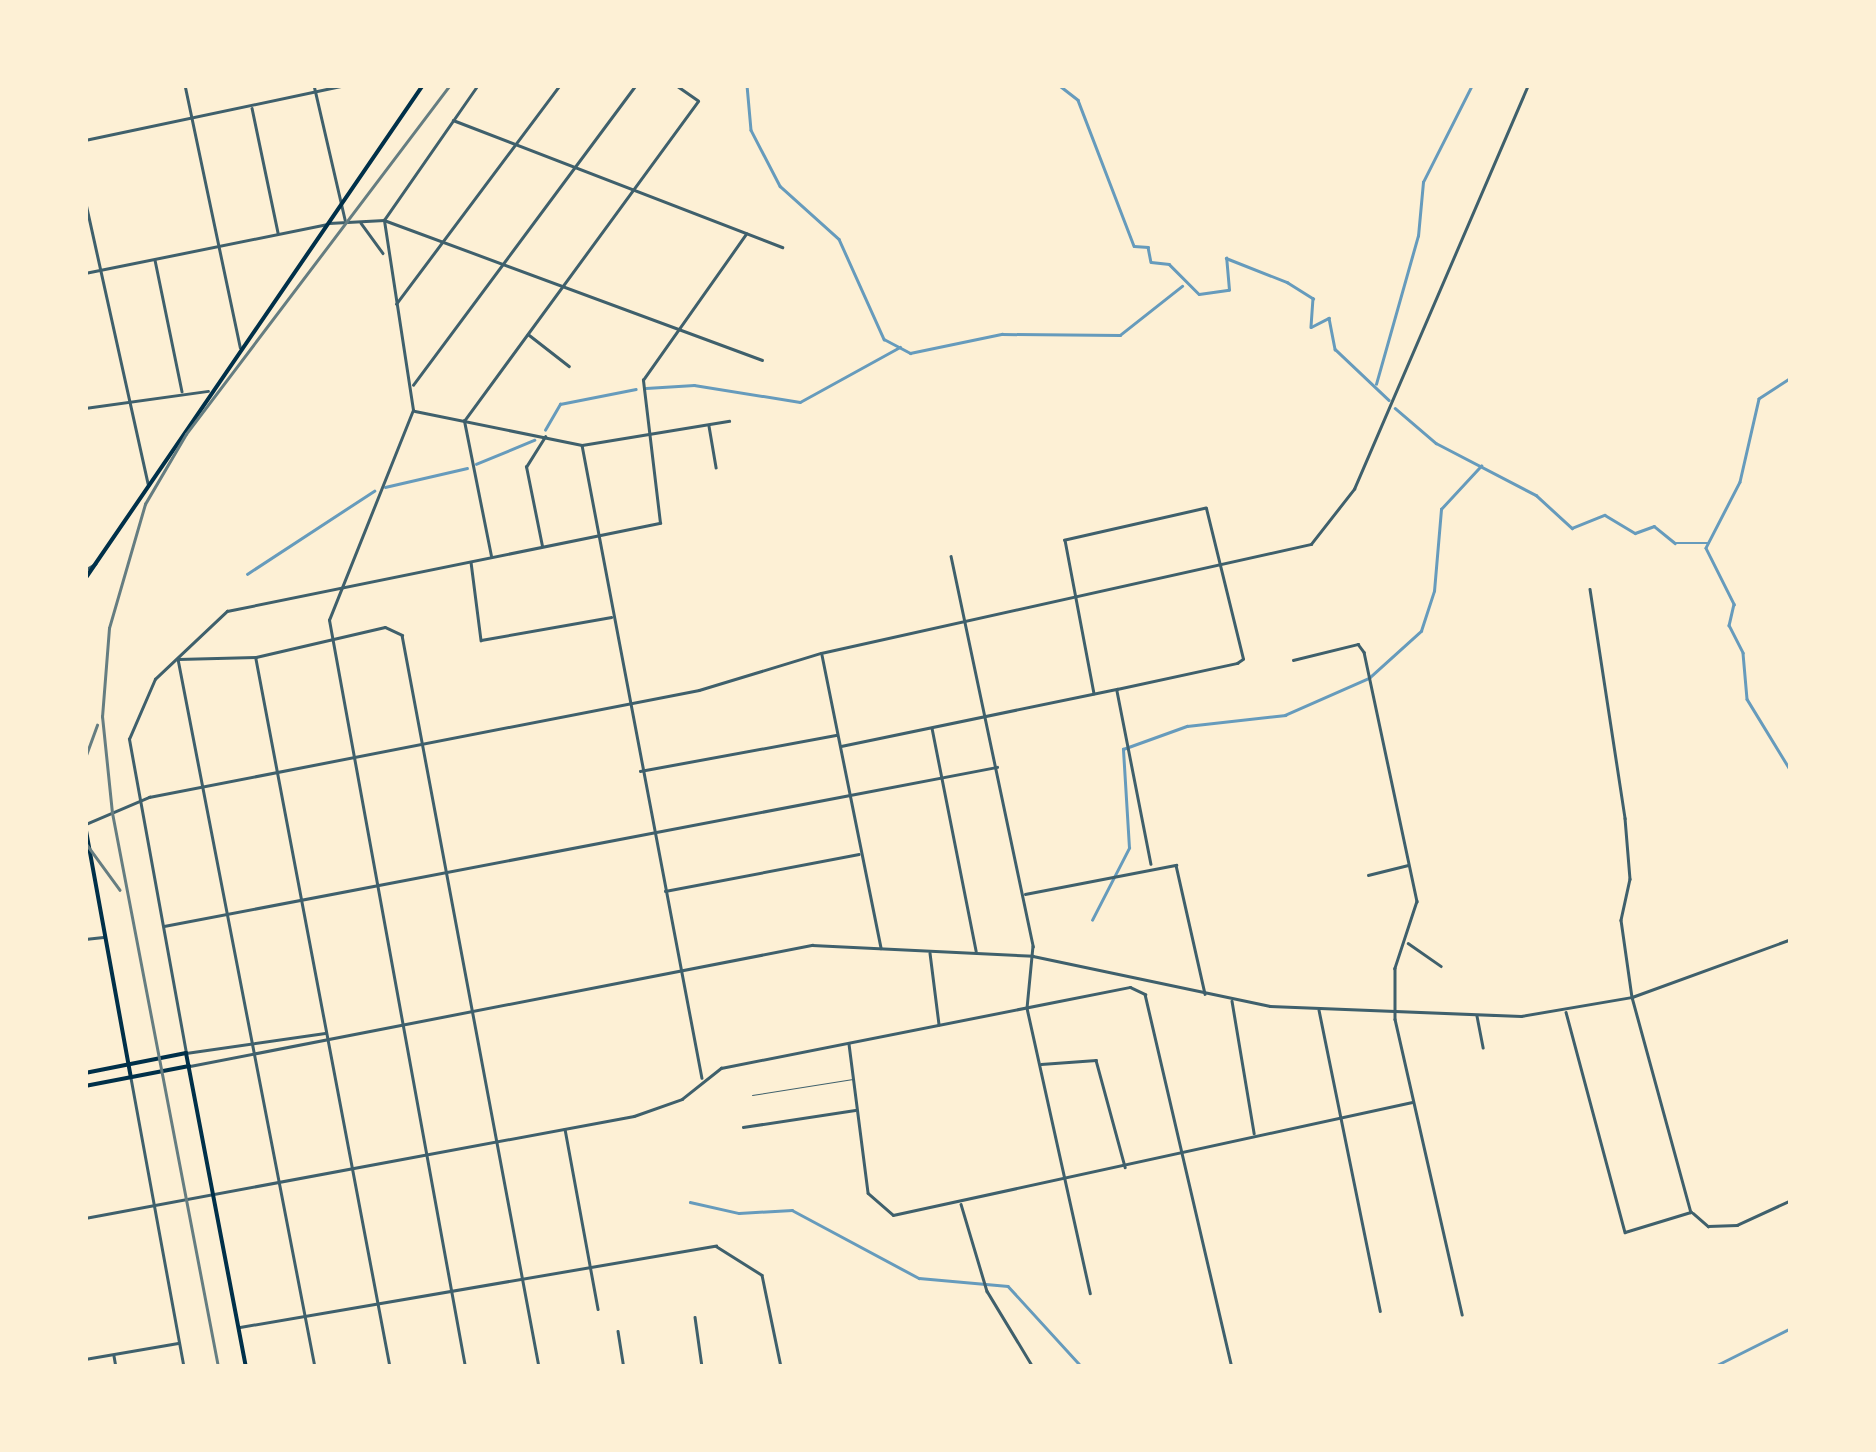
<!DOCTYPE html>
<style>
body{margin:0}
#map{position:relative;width:1876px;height:1452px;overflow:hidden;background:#fdf0d5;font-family:Raleway,sans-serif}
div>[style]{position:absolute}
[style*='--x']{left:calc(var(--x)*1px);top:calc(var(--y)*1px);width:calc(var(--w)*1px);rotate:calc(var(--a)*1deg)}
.stream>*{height:2.5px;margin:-1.25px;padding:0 1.25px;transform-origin:1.25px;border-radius:1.25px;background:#669bbc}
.service>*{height:1px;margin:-0.5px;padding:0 0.5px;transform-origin:0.5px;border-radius:0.5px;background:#3f606c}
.minor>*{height:2.5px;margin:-1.25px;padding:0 1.25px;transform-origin:1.25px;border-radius:1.25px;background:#3f606c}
.tertiary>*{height:2.5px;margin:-1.25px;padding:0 1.25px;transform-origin:1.25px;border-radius:1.25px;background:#3f606c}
.secondary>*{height:4px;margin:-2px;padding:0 2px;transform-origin:2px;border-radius:2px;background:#003049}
.rail>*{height:2.5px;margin:-1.25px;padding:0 1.25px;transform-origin:1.25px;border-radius:1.25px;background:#657d81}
span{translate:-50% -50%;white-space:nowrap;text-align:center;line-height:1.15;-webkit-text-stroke:10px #fdf0d5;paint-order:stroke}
.frame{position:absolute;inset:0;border:88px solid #fdf0d5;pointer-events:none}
</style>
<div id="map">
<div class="stream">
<i style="--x:747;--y:85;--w:45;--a:84.9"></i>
<i style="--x:751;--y:130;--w:63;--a:62.6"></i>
<i style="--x:780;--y:186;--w:79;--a:41.9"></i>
<i style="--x:839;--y:239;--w:110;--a:65.8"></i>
<i style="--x:884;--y:339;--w:30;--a:28"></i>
<i style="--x:910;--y:353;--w:94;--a:-11.7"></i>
<i style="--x:1002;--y:334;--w:118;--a:0.5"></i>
<i style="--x:1120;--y:335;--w:79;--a:-38.3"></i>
<i style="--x:1059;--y:85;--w:24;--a:38"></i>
<i style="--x:1078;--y:100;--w:156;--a:69"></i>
<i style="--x:1134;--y:246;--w:14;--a:4"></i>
<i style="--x:1148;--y:247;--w:15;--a:79"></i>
<i style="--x:1151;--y:262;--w:18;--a:6"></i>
<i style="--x:1169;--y:264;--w:42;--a:45"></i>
<i style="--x:1199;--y:294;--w:30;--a:-8"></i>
<i style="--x:1229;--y:290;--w:32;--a:-95"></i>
<i style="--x:1226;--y:258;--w:66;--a:21.5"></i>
<i style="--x:1287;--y:282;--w:31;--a:32"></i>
<i style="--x:1313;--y:298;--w:29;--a:94"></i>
<i style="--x:1311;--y:327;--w:20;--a:-27"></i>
<i style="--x:1329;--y:318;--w:32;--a:79"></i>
<i style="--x:1335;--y:349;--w:74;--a:43.4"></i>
<i style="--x:1791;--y:378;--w:38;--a:147"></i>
<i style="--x:1759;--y:399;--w:85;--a:102.9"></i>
<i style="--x:1740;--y:482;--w:74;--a:117.3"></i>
<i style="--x:1706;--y:548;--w:63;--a:63.4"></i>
<i style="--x:1734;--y:604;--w:22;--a:103"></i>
<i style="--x:1729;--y:625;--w:31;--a:63"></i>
<i style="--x:1743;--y:653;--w:46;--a:85"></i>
<i style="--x:1747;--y:699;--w:84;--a:58.6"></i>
<i style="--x:1376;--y:384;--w:154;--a:-74.2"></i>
<i style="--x:1418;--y:236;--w:54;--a:-84.7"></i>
<i style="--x:1423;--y:182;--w:109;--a:-63.2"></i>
<i style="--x:646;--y:388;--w:48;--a:-3.6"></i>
<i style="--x:694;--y:385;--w:107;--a:9.1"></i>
<i style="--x:800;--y:402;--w:114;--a:-28.8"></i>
<i style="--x:1395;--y:408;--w:54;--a:40.5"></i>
<i style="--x:1436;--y:443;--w:113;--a:27.5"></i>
<i style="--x:1536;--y:495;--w:49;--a:42.5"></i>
<i style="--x:1572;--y:528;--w:35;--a:-22"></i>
<i style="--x:1605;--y:515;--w:35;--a:31"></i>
<i style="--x:1635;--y:533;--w:20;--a:-20"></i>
<i style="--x:1654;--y:526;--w:27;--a:39"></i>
<i style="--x:1675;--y:543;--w:33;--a:0"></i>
<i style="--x:545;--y:430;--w:30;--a:-60"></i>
<i style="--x:560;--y:404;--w:77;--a:-11.2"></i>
<i style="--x:476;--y:464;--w:63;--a:-22.5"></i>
<i style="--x:385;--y:487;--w:84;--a:-13"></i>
<i style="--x:247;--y:574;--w:152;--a:-33.2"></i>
<i style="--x:1092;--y:920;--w:81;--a:-62.8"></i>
<i style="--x:1129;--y:848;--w:99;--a:-93.5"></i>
<i style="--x:1123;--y:749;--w:68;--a:-19.8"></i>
<i style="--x:1187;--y:726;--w:99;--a:-6.4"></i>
<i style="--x:1285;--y:715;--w:92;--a:-23.8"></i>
<i style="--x:1369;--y:678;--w:70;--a:-42.1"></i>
<i style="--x:1421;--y:631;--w:42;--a:-72"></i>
<i style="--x:1434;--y:591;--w:82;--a:-85.1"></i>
<i style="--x:1441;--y:509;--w:59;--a:-47.1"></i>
<i style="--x:690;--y:1202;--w:50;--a:12.7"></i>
<i style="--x:739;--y:1213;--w:53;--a:-3.2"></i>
<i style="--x:792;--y:1210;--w:144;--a:28.2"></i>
<i style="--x:919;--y:1278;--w:89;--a:5.1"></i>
<i style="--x:1008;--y:1286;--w:110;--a:47.6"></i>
<i style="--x:1713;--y:1367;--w:87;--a:-26.6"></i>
</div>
<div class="service">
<i style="--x:752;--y:1095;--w:102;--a:-9"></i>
</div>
<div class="minor">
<i style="--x:185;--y:85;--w:268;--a:78.1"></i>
<i style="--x:314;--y:85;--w:138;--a:77"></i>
<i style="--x:252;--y:108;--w:127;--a:78.2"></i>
<i style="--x:453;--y:120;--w:353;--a:21.1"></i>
<i style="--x:85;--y:140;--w:267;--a:-11.9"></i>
<i style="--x:85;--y:199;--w:291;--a:77.5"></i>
<i style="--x:329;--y:223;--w:55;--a:-3.1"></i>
<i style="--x:384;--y:220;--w:403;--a:20.3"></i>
<i style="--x:361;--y:223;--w:37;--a:54"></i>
<i style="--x:155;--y:260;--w:134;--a:78.4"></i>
<i style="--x:396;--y:304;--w:274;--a:-53.2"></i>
<i style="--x:528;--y:334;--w:52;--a:38"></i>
<i style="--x:413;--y:385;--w:374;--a:-53.4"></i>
<i style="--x:85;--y:408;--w:124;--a:-7.9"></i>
<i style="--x:415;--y:411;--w:170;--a:11.5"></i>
<i style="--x:582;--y:445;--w:149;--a:-9.3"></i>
<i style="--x:709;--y:426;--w:42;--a:80.3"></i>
<i style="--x:582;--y:445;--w:644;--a:79.27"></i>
<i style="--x:542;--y:546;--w:81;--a:-101.4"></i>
<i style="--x:526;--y:467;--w:36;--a:-58"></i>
<i style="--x:491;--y:556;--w:138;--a:-101.3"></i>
<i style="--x:464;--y:421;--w:396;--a:-53.8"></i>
<i style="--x:698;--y:101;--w:28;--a:-145"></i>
<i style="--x:951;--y:556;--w:399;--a:78.1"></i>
<i style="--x:1033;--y:946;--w:62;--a:95.5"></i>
<i style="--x:1027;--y:1008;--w:292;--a:77.5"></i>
<i style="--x:471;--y:562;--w:79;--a:82.7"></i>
<i style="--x:481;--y:640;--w:132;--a:-10"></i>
<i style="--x:85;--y:570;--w:12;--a:-31"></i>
<i style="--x:1590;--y:589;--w:232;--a:81.3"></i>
<i style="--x:1625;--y:818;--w:61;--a:85.3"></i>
<i style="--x:1630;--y:879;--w:42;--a:102.4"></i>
<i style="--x:1621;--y:920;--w:78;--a:81.9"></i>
<i style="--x:1632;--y:997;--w:223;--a:74.7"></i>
<i style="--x:822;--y:655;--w:299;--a:78.6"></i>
<i style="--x:178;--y:659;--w:78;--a:-1.5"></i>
<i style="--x:256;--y:657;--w:132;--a:-13.1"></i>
<i style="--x:385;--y:627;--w:19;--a:25"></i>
<i style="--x:402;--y:635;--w:745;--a:79.4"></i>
<i style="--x:178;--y:659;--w:721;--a:79.05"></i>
<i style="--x:256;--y:659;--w:721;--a:79.28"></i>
<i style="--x:1293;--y:660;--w:67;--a:-13.8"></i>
<i style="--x:1358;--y:644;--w:10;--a:53"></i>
<i style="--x:1364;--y:652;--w:255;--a:78"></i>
<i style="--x:1417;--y:901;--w:71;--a:108.2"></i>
<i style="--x:1395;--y:968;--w:51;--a:90"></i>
<i style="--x:1395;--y:1019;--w:303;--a:77.2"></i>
<i style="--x:1117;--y:691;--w:176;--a:78.9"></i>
<i style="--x:932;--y:728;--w:227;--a:78.8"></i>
<i style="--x:841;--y:746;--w:282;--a:-11.7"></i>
<i style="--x:1117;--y:689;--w:123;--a:-12.2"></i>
<i style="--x:1237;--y:663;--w:7;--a:-34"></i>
<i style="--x:1243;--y:659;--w:155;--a:-103.8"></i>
<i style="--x:1206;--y:508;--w:145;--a:167.2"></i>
<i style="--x:1065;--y:540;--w:156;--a:79.3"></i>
<i style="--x:640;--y:771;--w:200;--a:-10.4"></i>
<i style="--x:86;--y:824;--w:69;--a:-23.2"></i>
<i style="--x:149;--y:797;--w:560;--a:-11.01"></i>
<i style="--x:699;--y:690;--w:127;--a:-16.9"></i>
<i style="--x:821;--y:653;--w:502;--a:-12.54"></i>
<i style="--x:1311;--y:544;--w:70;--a:-52"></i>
<i style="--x:1354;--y:489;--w:440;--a:-66.7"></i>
<i style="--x:1368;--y:875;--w:41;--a:-14"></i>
<i style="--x:665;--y:891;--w:197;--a:-10.8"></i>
<i style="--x:1025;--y:894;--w:154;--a:-10.9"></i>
<i style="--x:1176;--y:865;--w:132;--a:77.3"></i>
<i style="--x:164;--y:926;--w:848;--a:-10.81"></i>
<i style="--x:85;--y:939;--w:18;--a:-6"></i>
<i style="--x:1408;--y:943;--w:40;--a:34.9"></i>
<i style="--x:930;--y:953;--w:72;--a:82.8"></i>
<i style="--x:1232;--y:1001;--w:134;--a:80.5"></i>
<i style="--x:1319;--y:1010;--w:307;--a:78.5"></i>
<i style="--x:1566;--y:1012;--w:228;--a:75"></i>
<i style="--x:1625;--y:1232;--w:69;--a:-16.9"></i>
<i style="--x:1477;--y:1016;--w:32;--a:79"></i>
<i style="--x:849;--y:1044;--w:150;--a:82.7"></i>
<i style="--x:868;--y:1193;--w:33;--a:41"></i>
<i style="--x:893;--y:1215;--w:531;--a:-12.28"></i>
<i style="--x:186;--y:1053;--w:319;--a:-100.3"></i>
<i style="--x:129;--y:739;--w:65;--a:-66.6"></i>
<i style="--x:155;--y:679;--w:99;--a:-43.4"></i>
<i style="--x:227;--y:611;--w:442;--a:-11.5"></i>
<i style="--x:660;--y:523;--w:144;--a:-96.8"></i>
<i style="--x:643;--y:380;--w:179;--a:-54.8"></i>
<i style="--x:1041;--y:1064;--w:55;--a:-4.2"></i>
<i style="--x:1096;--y:1060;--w:111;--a:74.8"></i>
<i style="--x:131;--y:1078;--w:294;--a:79.6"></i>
<i style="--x:743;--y:1127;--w:113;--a:-8.6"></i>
<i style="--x:565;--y:1129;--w:183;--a:79.6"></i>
<i style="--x:85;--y:1199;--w:3;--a:72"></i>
<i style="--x:961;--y:1204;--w:91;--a:73.4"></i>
<i style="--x:987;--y:1291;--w:89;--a:58.8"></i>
<i style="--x:1693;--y:1213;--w:20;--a:41"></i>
<i style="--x:1708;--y:1226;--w:29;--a:-2"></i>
<i style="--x:1737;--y:1225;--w:60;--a:-24.8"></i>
<i style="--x:85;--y:1218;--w:558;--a:-10.53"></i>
<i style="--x:634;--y:1116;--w:51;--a:-19.5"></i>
<i style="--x:682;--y:1099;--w:50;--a:-38.5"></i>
<i style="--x:721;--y:1068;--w:417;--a:-11.2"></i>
<i style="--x:1130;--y:987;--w:17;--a:25"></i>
<i style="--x:1145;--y:994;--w:383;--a:76.9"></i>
<i style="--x:695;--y:1317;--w:50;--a:82"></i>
<i style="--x:240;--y:1327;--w:483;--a:-9.7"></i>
<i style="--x:716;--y:1246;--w:54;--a:32.2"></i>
<i style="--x:762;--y:1275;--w:94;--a:78.3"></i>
<i style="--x:618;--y:1331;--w:36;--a:81"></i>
<i style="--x:114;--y:1356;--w:11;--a:80"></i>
<i style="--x:85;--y:1359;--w:94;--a:-9.8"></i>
<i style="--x:705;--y:1366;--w:37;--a:2"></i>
<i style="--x:465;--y:1367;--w:759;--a:-100.32"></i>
<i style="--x:329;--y:620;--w:226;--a:-68.2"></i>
<i style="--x:413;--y:410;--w:192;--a:-98.7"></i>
<i style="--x:384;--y:220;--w:165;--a:-55.2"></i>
</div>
<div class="tertiary">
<i style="--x:85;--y:273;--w:247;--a:-11.4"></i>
<i style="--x:186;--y:1053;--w:140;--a:-8.2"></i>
<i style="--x:190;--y:1066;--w:634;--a:-11.01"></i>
<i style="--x:812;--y:945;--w:221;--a:2.8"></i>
<i style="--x:1033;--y:956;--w:242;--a:11.9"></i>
<i style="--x:1270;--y:1006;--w:251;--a:2.3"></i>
<i style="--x:1521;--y:1016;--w:113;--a:-9.7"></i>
<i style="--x:1632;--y:997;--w:169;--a:-20"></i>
</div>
<div class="secondary">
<i style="--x:85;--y:579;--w:599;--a:-55.62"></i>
<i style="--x:85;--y:825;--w:256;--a:79.7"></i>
<i style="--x:85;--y:1073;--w:103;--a:-11.2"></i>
<i style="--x:186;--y:1053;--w:320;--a:79.2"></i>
<i style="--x:85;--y:1086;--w:106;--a:-10.9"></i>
</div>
<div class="rail">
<i style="--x:85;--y:758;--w:35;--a:-70"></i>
<i style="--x:85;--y:842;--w:59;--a:53.9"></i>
<i style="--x:218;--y:1367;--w:564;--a:-100.83"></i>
<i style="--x:112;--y:813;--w:97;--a:-95.9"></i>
<i style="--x:102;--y:717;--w:89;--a:-85.5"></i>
<i style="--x:109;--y:628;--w:129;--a:-73.8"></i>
<i style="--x:145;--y:504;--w:81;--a:-59.6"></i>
<i style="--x:186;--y:434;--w:438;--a:-52.9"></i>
</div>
<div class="frame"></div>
</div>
